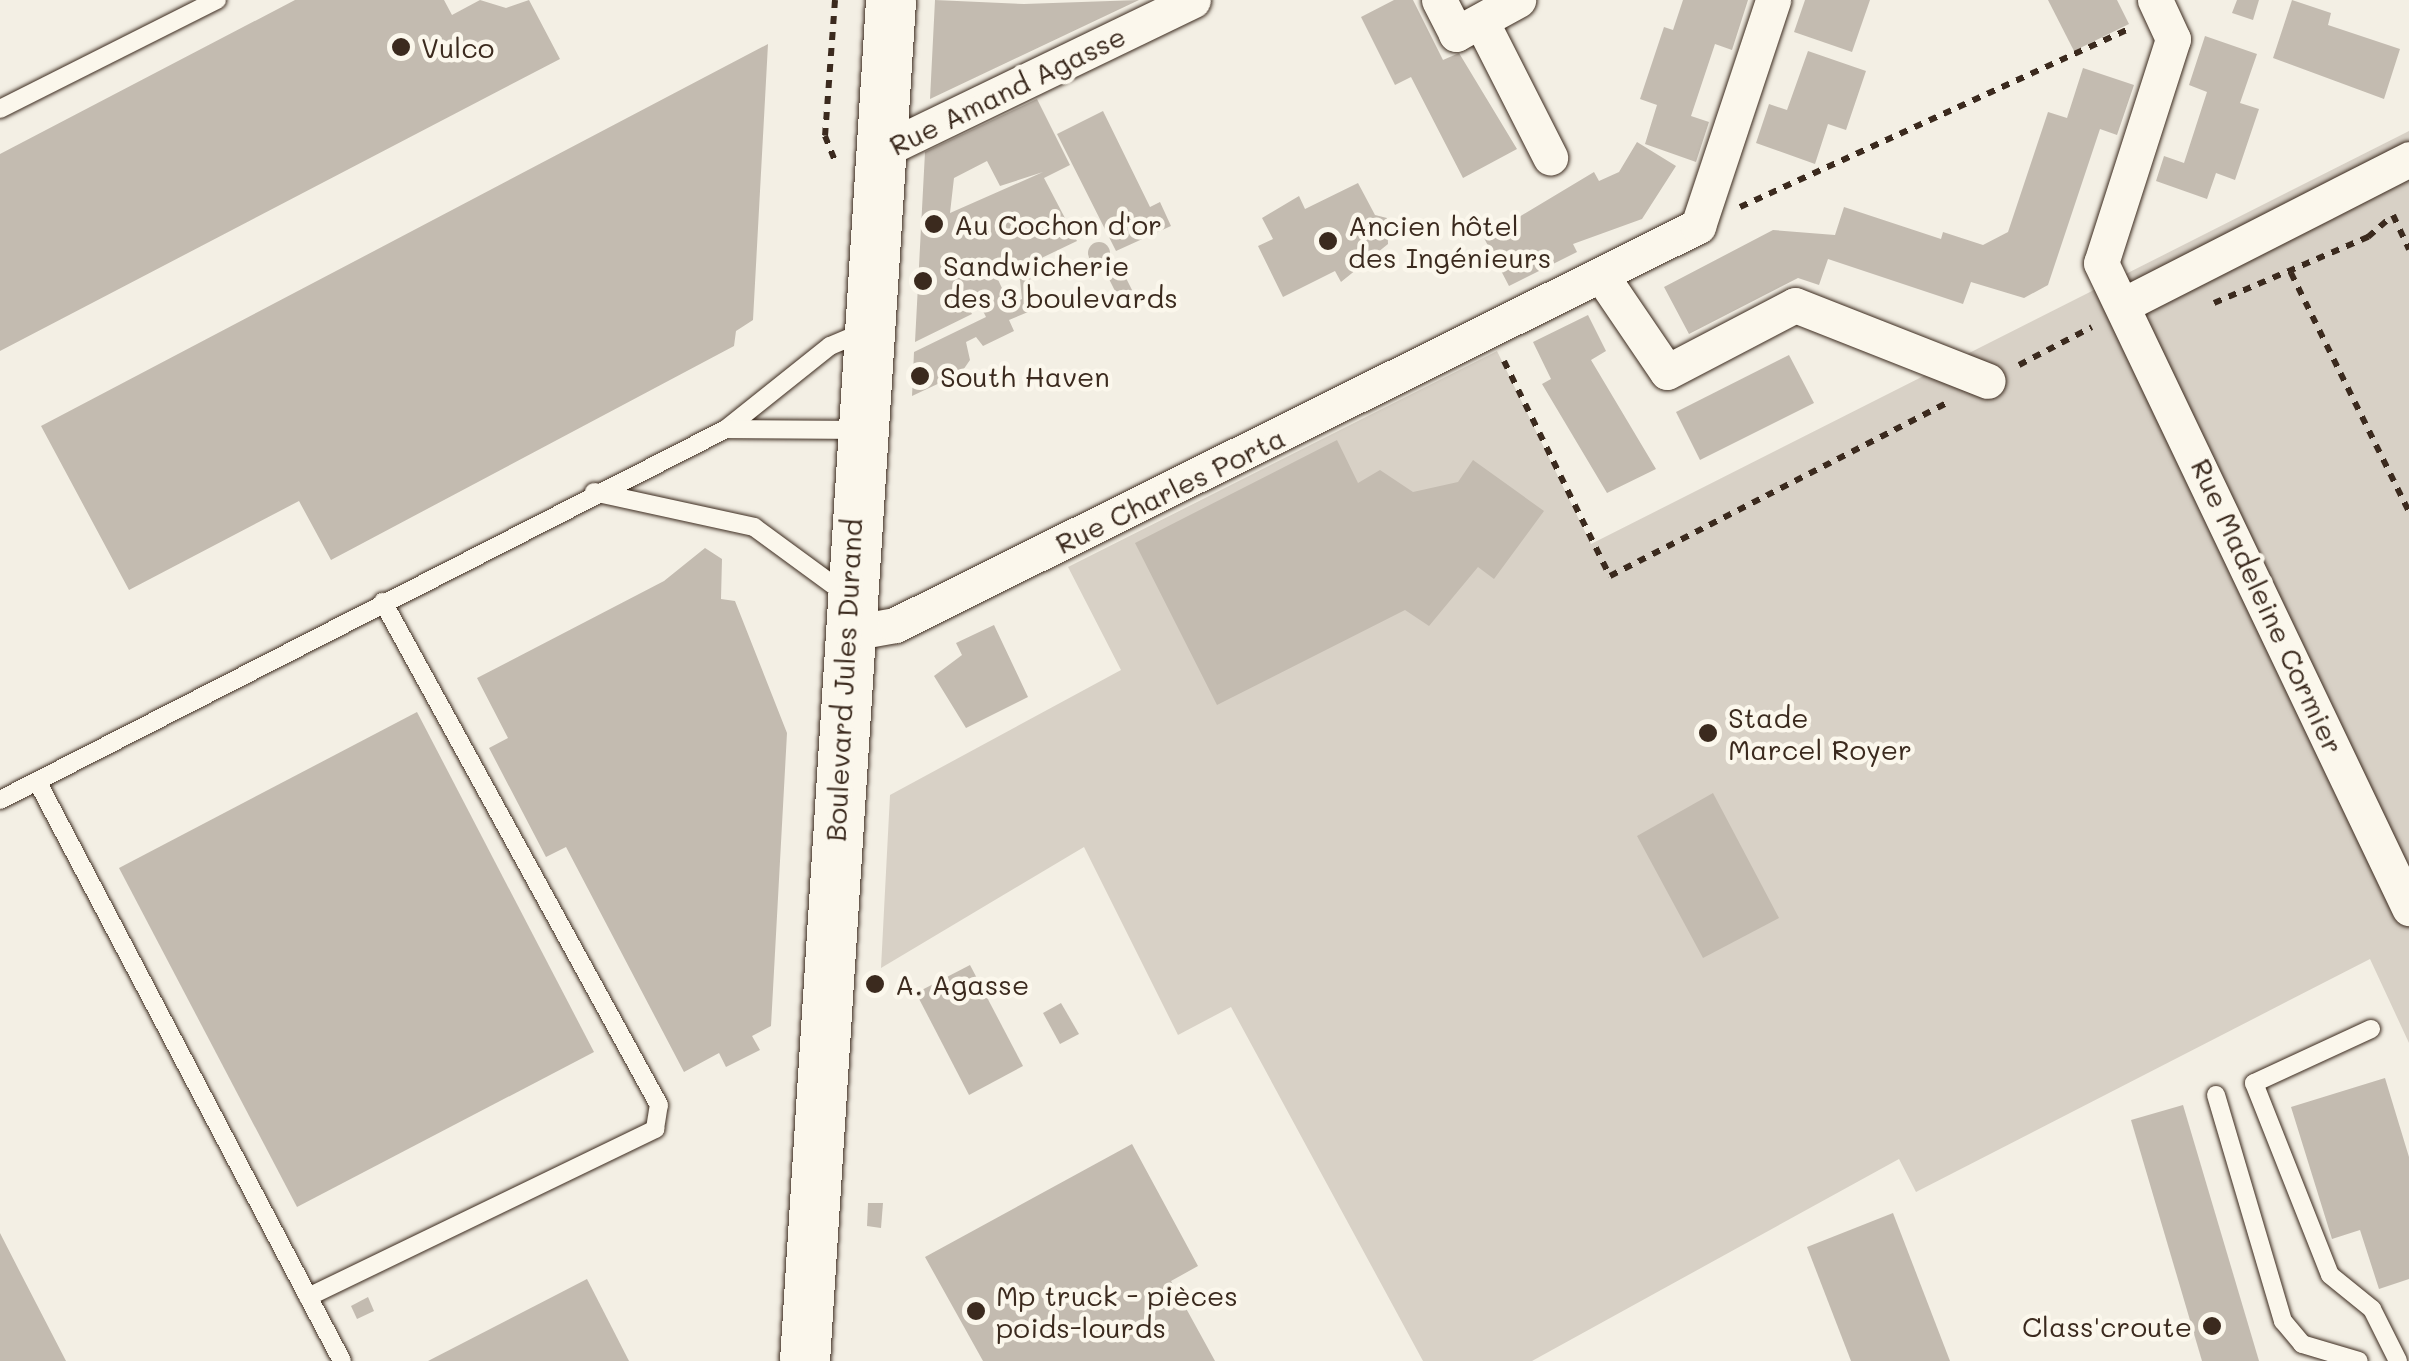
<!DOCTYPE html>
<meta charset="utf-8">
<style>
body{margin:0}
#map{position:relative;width:2409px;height:1361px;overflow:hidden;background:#f3efe4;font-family:Mali,sans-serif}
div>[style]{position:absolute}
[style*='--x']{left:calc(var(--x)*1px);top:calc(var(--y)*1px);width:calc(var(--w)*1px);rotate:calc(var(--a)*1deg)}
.green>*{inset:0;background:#d8d1c6}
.building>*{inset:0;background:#c3bbb0}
.round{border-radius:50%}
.path>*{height:6px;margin-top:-3px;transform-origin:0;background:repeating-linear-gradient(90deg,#3b2a1e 0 8px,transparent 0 16px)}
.roads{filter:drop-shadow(0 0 2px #3b2a1e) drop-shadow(0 0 2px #3b2a1e)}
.lane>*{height:18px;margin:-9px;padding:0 9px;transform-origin:9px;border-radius:9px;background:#fbf7ec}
.street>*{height:35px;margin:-17.5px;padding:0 17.5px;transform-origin:17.5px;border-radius:17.5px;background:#fbf7ec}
.secondary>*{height:50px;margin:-25px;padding:0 25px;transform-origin:25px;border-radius:25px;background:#fbf7ec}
.dots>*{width:28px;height:28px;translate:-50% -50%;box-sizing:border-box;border:5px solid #fbf7ec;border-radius:50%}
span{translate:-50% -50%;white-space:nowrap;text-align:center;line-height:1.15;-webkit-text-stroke:9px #fbf7ec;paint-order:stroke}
.poi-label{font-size:28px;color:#3b2a1e}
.left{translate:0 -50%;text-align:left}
.right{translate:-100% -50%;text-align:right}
.street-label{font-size:28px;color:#3b2a1e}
</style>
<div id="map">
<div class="green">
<i style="clip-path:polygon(2409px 131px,2409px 1043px,2370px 959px,1916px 1192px,1899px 1159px,1532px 1361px,1423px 1361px,1231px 1007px,1178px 1035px,1084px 847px,881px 968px,890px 795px,1121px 670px,1068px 567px,1497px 351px,1591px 544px)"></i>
</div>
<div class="building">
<i style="clip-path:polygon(295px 0,444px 0,452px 15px,480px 0,506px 8px,529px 0,560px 59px,0 351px,0 154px)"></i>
<i style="clip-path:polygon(935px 0,1024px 4px,1139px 0,930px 99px)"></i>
<i style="clip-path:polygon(1394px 0,1413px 0,1443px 60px,1459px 53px,1517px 149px,1463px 178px,1411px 77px,1395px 85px,1361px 17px)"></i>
<i style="clip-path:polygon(1683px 0,1748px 0,1732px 50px,1715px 44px,1691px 116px,1709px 122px,1696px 162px,1645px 144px,1657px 105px,1640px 99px,1664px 27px,1673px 30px)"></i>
<i style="clip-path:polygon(1805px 0,1870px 0,1852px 52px,1794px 32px)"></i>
<i style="clip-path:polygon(2048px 0,2117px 0,2129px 24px,2074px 51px)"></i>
<i style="clip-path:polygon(2237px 0,2259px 0,2253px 20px,2232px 13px)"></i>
<i style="clip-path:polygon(2292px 0,2331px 13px,2328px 25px,2400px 49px,2384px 99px,2273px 58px)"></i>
<i style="clip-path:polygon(2205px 36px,2257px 54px,2240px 103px,2259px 109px,2235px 180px,2216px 173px,2207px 199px,2156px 181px,2164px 156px,2184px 163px,2207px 92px,2189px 85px)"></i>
<i style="clip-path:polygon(768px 44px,753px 320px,736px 331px,734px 346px,331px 560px,299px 501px,129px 590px,41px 426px)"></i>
<i style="clip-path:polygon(1808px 51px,1866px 71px,1846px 130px,1828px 124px,1815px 164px,1756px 143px,1769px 104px,1787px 110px)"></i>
<i style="clip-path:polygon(2083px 68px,2134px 85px,2117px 135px,2100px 129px,2048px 285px,2024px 298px,1971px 282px,1963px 304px,1828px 259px,1819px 285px,1798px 278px,1689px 334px,1664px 287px,1773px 230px,1835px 235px,1844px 207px,1941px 239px,1943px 232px,1983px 245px,2008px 232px,2048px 112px,2067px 118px)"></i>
<i style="clip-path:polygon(evenodd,1037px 99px,1070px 165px,1044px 178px,1077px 241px,1029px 264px,1033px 310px,1009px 320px,1014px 331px,983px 346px,976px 337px,966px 342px,970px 360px,961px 373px,912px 396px,914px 352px,986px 317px,977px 299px,967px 304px,972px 314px,915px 342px,925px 152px,1037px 99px,987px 161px,1000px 186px,1043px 172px,950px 213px,954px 178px,987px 161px,1037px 99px,1003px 259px,1020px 280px,1022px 299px,1010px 305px,991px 265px,1003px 259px)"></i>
<i style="clip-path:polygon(1103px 111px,1150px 207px,1160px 202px,1171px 226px,1116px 251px,1057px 134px)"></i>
<i style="clip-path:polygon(1637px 142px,1676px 166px,1642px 219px,1573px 244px,1577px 252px,1509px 286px,1484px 238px,1594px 172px,1599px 181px,1619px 172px)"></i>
<i style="clip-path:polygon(1358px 183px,1375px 215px,1387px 218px,1388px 244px,1341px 282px,1335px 271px,1283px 297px,1258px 246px,1273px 239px,1262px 218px,1299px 196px,1305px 209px)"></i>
<i class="round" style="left:1088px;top:242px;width:22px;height:22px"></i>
<i style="clip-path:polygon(1121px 268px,1132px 290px,1118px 297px,1107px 275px)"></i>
<i style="clip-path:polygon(1588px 315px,1606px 351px,1591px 360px,1656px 469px,1607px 493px,1542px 384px,1551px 379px,1533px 342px)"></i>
<i style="clip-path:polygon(1789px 355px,1814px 403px,1700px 460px,1676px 412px)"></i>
<i style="clip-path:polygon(1337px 440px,1358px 483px,1380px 470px,1413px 492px,1458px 482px,1473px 460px,1544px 511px,1494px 579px,1478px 567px,1429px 626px,1405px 610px,1217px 705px,1135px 543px)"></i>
<i style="clip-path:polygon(705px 548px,722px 559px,721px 599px,735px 601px,787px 733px,771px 1026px,752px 1036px,760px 1050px,726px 1067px,719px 1053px,684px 1072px,566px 847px,546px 857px,489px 748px,508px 738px,477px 678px,664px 581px)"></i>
<i style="clip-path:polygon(994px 625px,1028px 697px,966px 728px,934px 676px,962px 655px,956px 643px)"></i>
<i style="clip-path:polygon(417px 712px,594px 1052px,297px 1207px,119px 868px)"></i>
<i style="clip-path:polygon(1713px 793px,1779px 918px,1703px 958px,1637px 836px)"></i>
<i style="clip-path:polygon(970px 965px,1023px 1066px,969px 1095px,916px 993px)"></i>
<i style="clip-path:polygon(1061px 1003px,1079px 1034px,1060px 1044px,1043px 1013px)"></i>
<i style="clip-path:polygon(2385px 1078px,2409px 1157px,2409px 1279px,2379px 1289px,2360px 1230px,2332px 1239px,2291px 1107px)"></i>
<i style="clip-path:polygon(2183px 1105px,2259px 1361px,2202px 1361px,2131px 1120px)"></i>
<i style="clip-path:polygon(1132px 1144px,1198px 1266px,1171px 1281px,1215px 1361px,983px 1361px,925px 1257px)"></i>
<i style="clip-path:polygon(868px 1203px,883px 1203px,881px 1228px,867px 1226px)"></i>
<i style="clip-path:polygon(1893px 1213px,1950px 1361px,1851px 1361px,1807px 1247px)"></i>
<i style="clip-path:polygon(0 1233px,21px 1274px,66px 1361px,0 1361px)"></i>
<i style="clip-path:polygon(587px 1279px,629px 1361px,428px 1361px)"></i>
<i style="clip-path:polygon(368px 1297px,374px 1311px,357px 1319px,351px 1306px)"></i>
</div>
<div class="path">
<i style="--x:835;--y:0;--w:136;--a:94.2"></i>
<i style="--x:825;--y:136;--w:27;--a:68"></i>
<i style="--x:1740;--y:207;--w:427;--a:-24.6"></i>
<i style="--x:2393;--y:215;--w:38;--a:65"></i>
<i style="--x:2291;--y:273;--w:267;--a:63.7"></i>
<i style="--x:2214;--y:303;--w:168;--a:-23.2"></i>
<i style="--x:2368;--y:237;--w:30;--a:-41"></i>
<i style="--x:1504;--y:361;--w:240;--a:63.8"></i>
<i style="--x:1610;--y:576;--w:378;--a:-27.2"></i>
<i style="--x:2019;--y:365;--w:82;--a:-27.5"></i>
</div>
<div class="roads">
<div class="lane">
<i style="--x:0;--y:109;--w:243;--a:-26.7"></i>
<i style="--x:726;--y:429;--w:133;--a:-38.6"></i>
<i style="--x:830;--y:346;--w:36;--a:-23"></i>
<i style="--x:594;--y:492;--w:164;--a:12.3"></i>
<i style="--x:754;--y:527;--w:115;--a:36.2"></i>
<i style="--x:37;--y:781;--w:655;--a:62.26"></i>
<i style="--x:0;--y:800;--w:815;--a:-27.07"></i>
<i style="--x:726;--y:429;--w:131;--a:0.4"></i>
<i style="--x:2371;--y:1029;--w:129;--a:155.2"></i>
<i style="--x:2254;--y:1083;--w:206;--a:68.4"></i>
<i style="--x:2330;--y:1275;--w:54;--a:39"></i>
<i style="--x:2372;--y:1309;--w:58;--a:63.4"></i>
<i style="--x:2216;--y:1095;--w:236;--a:73.5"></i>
<i style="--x:2283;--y:1321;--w:30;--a:50"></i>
<i style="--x:2302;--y:1344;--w:59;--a:16.6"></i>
<i style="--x:308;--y:1297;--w:386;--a:-25.8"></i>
<i style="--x:655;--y:1129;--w:24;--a:-81"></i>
<i style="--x:659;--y:1105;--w:574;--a:-118.75"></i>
</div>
<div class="street">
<i style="--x:1439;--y:0;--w:38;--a:63"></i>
<i style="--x:1456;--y:34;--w:71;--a:-28.7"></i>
<i style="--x:2155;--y:0;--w:43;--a:65.2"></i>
<i style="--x:2173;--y:39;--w:235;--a:107.8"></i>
<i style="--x:2101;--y:263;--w:715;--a:64.47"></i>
<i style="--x:1481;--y:21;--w:153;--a:63.1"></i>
<i style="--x:875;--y:154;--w:353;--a:-25.8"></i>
<i style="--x:1601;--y:275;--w:117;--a:55.8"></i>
<i style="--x:1667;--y:372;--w:144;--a:-27.6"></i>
<i style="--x:1795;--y:305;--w:207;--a:21.5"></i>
<i style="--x:2123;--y:305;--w:321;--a:-27"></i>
<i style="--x:845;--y:634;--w:51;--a:-10.2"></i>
<i style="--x:895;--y:625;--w:897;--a:-26.42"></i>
<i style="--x:1698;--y:226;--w:238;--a:-71.6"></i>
</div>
<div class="secondary">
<i style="--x:805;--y:1361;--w:1364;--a:-86.38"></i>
</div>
</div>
<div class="dots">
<i style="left:401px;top:47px;background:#3b2a1e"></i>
<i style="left:934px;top:224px;background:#3b2a1e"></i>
<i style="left:1328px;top:241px;background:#3b2a1e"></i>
<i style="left:923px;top:281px;background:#3b2a1e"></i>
<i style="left:920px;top:376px;background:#3b2a1e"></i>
<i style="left:1708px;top:733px;background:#3b2a1e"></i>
<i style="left:875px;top:984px;background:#3b2a1e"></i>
<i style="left:976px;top:1311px;background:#3b2a1e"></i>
<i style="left:2212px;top:1326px;background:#3b2a1e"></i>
</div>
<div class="poi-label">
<span class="left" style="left:421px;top:47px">Vulco</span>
<span class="left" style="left:954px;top:224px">Au Cochon d'or</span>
<span class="left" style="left:1348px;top:241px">Ancien hôtel<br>des Ingénieurs</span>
<span class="left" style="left:943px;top:281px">Sandwicherie<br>des 3 boulevards</span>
<span class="left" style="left:940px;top:376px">South Haven</span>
<span class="left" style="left:1728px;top:733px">Stade<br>Marcel Royer</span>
<span class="left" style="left:895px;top:984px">A. Agasse</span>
<span class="left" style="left:996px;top:1311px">Mp truck - pièces<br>poids-lourds</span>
<span class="right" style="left:2192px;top:1326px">Class'croute</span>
</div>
<div class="street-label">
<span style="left:1007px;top:90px;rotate:-26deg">Rue Amand Agasse</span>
<span style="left:1170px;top:490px;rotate:-26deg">Rue Charles Porta</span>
<span style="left:2268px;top:606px;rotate:65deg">Rue Madeleine Cormier</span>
<span style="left:843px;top:680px;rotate:-87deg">Boulevard Jules Durand</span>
</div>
</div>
